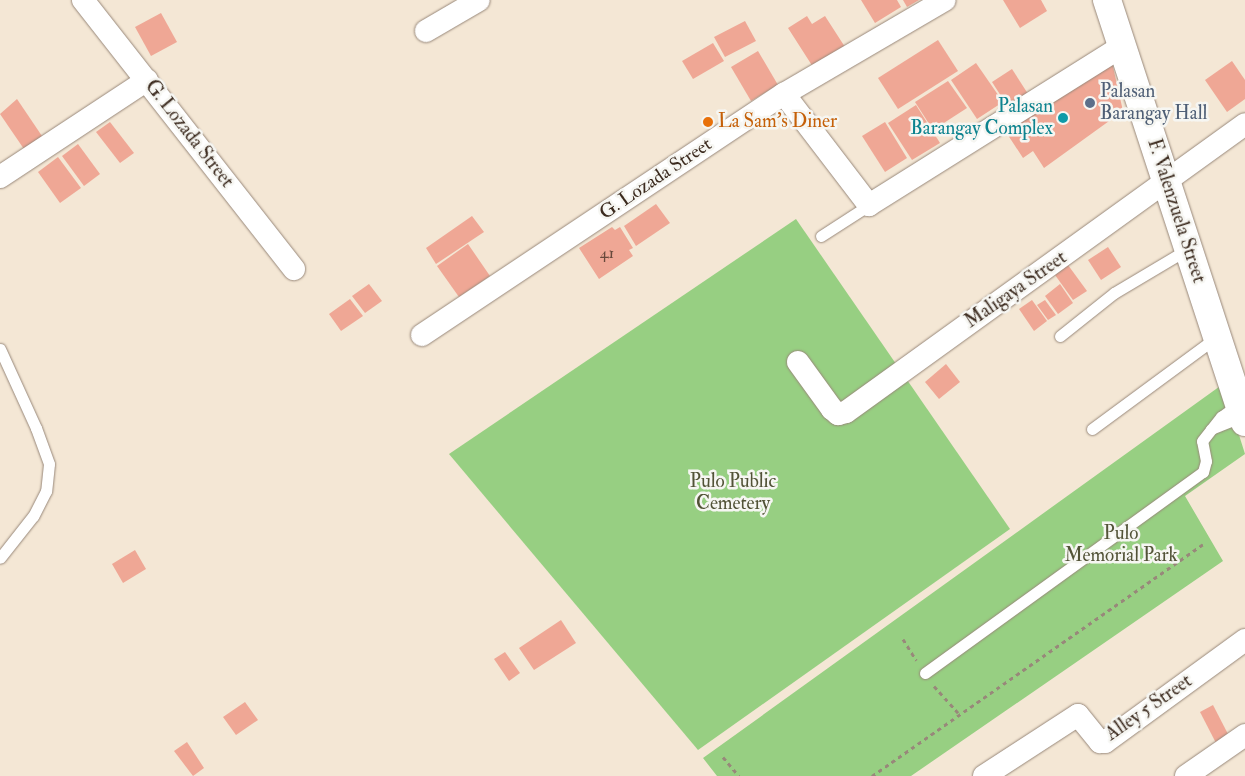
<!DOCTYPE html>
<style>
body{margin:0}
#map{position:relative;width:1245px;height:776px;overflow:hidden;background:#f4e7d5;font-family:"IM FELL Double Pica",serif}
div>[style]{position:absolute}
.green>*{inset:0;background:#97cf82}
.building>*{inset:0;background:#efa795}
.path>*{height:3px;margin-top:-1.5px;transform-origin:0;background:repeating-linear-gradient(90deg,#98887a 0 4px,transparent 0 8px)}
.roads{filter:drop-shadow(0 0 1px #98887a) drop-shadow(0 0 1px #98887a)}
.service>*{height:11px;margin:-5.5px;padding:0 5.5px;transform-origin:5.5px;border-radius:5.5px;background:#fff}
.minor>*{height:22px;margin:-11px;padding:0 11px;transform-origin:11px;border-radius:11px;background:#fff}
.tertiary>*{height:28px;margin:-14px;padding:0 14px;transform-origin:14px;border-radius:14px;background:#fff}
.dots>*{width:14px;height:14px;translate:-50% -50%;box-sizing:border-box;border:2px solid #f6f6f2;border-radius:50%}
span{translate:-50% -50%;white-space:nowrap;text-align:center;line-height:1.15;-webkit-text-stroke:5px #f6f6f2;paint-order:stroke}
.number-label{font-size:16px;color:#68493c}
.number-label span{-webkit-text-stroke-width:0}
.service-label{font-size:19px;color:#4e5e75}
.left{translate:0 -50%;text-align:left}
.culture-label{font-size:19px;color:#0d838f}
.right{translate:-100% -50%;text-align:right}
.food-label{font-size:19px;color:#c56008}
.street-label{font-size:19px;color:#3b2a1e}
.park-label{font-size:19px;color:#525337}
</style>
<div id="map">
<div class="green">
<i style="clip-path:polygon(796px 219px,1010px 529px,698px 750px,449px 454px)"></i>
<i style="clip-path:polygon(1223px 384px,1245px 454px,1185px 496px,1223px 561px,911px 776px,717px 776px,703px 758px)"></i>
</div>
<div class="building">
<i style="clip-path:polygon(861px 0,897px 0,901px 7px,875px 23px)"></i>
<i style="clip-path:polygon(903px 0,919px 0,907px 7px)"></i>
<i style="clip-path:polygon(1003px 0,1041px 0,1047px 11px,1020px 28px)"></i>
<i style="clip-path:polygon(161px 13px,177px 42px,151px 56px,135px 27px)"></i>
<i style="clip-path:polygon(807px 16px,812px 24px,825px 16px,845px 47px,813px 67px,788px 28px)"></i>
<i style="clip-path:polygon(745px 21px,756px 41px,725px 57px,714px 37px)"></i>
<i style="clip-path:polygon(938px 40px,958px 71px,898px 109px,878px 78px)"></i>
<i style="clip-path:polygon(713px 43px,724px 61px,693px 79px,682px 61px)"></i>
<i style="clip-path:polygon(758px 51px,778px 85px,751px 101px,731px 67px)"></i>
<i style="clip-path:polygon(1111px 58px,1123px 111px,1044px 168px,1033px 151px,1023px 158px,1002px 126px)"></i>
<i style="clip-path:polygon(1232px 61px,1245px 80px,1245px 99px,1227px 112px,1205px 80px)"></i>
<i style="clip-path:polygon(976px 63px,1003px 102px,977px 119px,951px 80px)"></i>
<i style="clip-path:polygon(1012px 69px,1030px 97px,1010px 110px,992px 82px)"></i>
<i style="clip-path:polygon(948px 81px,967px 108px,933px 130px,915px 102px)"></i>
<i style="clip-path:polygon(17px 99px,44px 139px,26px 152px,0 114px)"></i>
<i style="clip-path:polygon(916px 105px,940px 143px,912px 160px,888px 123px)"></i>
<i style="clip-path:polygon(110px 122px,134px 153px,120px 163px,96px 132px)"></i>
<i style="clip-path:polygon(885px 122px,907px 158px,885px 172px,862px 136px)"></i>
<i style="clip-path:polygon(78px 144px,100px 174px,84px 186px,62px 156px)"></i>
<i style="clip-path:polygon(58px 157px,81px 188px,60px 203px,38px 172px)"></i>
<i style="clip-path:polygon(656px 204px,670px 223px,636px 246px,624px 226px)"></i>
<i style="clip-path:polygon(472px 216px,484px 232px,436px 264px,426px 248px)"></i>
<i style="clip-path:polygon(612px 227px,615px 230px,620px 227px,633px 248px,629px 250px,633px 256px,599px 279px,579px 248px)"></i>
<i style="clip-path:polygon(468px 244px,490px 276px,459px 297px,437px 266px)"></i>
<i style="clip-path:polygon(1108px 247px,1121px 267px,1101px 280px,1088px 260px)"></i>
<i style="clip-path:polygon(1068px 265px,1087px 291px,1073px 300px,1055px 275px)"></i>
<i style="clip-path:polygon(369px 284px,382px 301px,365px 313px,352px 296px)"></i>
<i style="clip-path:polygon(1060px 284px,1073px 303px,1058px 314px,1045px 296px)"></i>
<i style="clip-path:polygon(350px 299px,363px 316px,341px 331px,329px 314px)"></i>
<i style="clip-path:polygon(1032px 300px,1047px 321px,1034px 331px,1019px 309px)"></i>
<i style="clip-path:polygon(1045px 300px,1056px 315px,1048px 320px,1037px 305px)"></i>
<i style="clip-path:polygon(946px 364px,960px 382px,939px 399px,925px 382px)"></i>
<i style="clip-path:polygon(135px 550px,146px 569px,123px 583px,112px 564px)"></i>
<i style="clip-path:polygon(561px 620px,576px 643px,534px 670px,519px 648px)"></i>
<i style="clip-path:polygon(505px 652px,520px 673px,509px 681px,494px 659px)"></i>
<i style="clip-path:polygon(245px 702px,258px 720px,236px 735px,223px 717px)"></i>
<i style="clip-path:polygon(1213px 705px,1229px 736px,1216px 743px,1200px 712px)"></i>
<i style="clip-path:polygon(187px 742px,204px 768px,193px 776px,174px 751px)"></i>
</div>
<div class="path">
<i style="left:903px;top:639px;width:25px;rotate:58deg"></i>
<i style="left:934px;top:686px;width:36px;rotate:48deg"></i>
<i style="left:723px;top:757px;width:25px;rotate:50deg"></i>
<i style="left:872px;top:776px;width:404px;rotate:-35deg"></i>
</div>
<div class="roads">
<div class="service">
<i style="left:821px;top:236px;width:57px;rotate:-32.9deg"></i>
<i style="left:1060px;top:336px;width:69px;rotate:-38.5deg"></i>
<i style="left:1114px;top:293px;width:86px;rotate:-30.7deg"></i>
<i style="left:0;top:349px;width:87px;rotate:65.5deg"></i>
<i style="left:36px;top:428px;width:38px;rotate:70deg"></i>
<i style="left:49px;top:464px;width:27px;rotate:96deg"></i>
<i style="left:46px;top:491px;width:28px;rotate:117deg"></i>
<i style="left:33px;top:516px;width:53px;rotate:128.2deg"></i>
<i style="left:1092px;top:429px;width:155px;rotate:-36.4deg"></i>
<i style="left:1211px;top:429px;width:35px;rotate:-22deg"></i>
<i style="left:925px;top:673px;width:343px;rotate:-35.9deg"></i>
<i style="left:1203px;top:472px;width:11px;rotate:-75deg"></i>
<i style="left:1206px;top:461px;width:20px;rotate:-101deg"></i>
<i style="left:1202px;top:441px;width:31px;rotate:-52deg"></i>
<i style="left:1221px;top:417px;width:22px;rotate:-36deg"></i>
</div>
<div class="minor">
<i style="left:83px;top:0;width:342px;rotate:51.9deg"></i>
<i style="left:426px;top:31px;width:61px;rotate:-30.3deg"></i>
<i style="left:784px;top:94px;width:140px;rotate:52.6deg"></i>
<i style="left:869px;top:205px;width:299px;rotate:-32.1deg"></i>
<i style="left:0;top:177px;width:176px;rotate:-33.4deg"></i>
<i style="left:422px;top:335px;width:435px;rotate:-33.7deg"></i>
<i style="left:784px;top:94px;width:186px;rotate:-30.3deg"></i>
<i style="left:798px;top:362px;width:58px;rotate:54.1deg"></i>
<i style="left:832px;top:409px;width:8px;rotate:40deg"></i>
<i style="left:838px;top:414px;width:8px;rotate:-14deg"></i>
<i style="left:846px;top:412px;width:492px;rotate:-35.8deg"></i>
<i style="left:984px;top:776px;width:112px;rotate:-33deg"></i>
<i style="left:1078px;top:715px;width:35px;rotate:51deg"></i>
<i style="left:1100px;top:742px;width:5px"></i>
<i style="left:1105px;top:742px;width:173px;rotate:-36.1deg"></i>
<i style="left:1186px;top:776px;width:72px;rotate:-34.8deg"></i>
</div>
<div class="tertiary">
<i style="left:1107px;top:0;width:444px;rotate:71.9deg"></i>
</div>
</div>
<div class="dots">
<i style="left:1090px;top:103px;background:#5c6f8a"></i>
<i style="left:1063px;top:118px;background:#0f9aa8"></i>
<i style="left:708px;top:122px;background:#e8710a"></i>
</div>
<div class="number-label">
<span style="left:607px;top:253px">41</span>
</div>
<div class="service-label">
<span class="left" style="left:1100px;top:103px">Palasan<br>Barangay Hall</span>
</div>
<div class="culture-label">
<span class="right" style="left:1053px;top:118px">Palasan<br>Barangay Complex</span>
</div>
<div class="food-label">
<span class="left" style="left:718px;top:122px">La Sam's Diner</span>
</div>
<div class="street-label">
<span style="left:189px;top:134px;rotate:52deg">G. Lozada Street</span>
<span style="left:656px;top:179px;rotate:-34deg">G. Lozada Street</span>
<span style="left:1176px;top:211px;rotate:72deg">F. Valenzuela Street</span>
<span style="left:1016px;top:290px;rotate:-35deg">Maligaya Street</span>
<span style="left:1149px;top:708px;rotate:-35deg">Alley 5 Street</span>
</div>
<div class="park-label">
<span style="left:733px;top:493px">Pulo Public<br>Cemetery</span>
<span style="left:1121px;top:545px">Pulo<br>Memorial Park</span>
</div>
</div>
